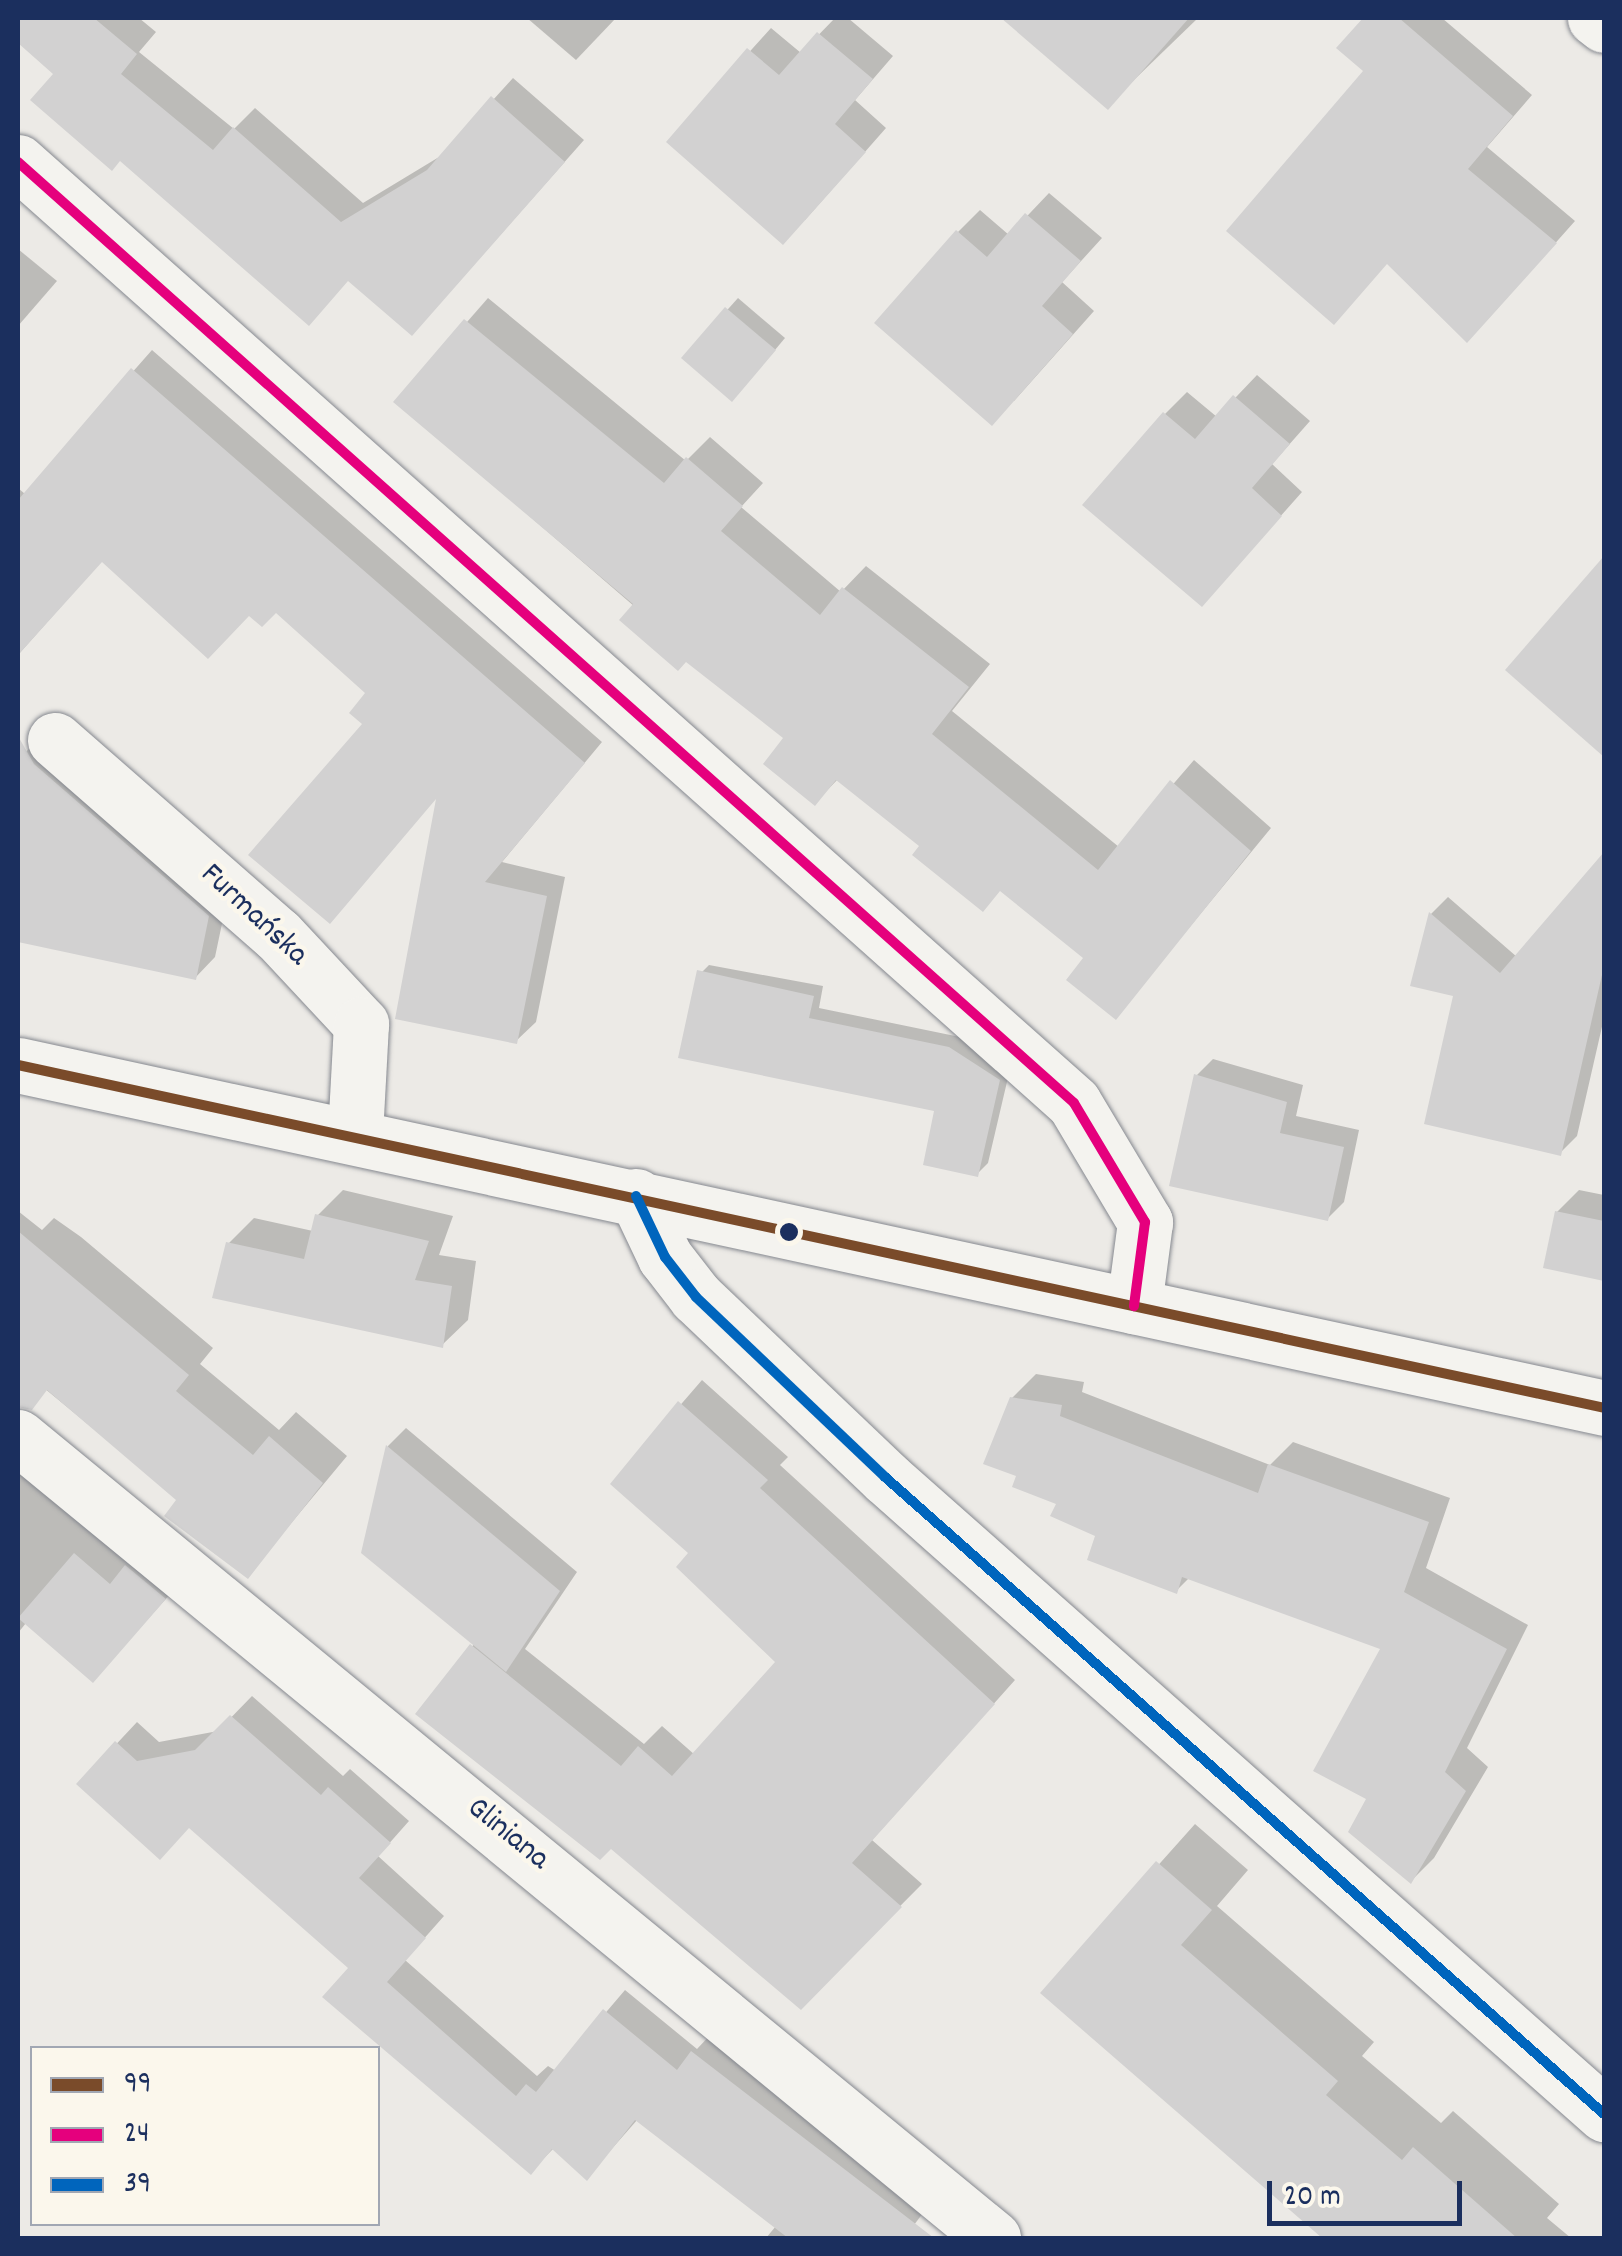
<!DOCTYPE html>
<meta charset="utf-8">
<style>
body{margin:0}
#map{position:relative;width:1622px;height:2256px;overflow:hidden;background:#eceae6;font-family:Dekko,sans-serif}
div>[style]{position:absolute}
.shadow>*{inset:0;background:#0003}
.building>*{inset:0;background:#d2d1d1}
.roads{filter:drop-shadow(0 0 2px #85888f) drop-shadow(0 0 2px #85888f)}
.minor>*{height:55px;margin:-27.5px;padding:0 27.5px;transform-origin:27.5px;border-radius:27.5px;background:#f4f3ef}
.tertiary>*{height:55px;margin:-27.5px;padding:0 27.5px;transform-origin:27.5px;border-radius:27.5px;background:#f4f3ef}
.bus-1>*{height:10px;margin:-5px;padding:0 5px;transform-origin:5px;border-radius:5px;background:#7a4b2a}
.bus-2>*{height:10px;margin:-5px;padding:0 5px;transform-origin:5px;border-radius:5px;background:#e5007d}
.bus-3>*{height:10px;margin:-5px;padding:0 5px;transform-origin:5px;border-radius:5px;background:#0065bd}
.dots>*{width:28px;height:28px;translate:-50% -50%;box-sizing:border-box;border:5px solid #fbf7ec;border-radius:50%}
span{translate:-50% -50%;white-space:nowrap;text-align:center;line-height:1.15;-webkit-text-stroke:9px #fbf7ec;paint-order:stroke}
.street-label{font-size:32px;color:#1b2f5e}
.frame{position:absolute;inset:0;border:20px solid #1b2f5e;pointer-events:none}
.legend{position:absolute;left:30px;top:2046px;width:350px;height:180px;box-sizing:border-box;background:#fbf7ec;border:2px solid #a1a7b3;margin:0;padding:12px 18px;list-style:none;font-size:30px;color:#1b2f5e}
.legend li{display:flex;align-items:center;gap:20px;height:50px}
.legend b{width:50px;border:2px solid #a1a7b3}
.scale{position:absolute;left:1267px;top:2181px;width:195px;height:45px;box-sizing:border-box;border:5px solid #1b2f5e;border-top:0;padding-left:12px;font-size:30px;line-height:35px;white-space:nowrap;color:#1b2f5e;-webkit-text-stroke:8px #fbf7ec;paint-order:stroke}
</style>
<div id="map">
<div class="shadow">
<i style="clip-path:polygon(18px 18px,139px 18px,156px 32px,139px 52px,234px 129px,255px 108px,363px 203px,444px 154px,513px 78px,584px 140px,432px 312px,56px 73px,18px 39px)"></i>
<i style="clip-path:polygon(527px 18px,616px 18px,576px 60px)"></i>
<i style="clip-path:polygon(835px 18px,848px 18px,893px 56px,855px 100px,886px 128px,805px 220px,669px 141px,771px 28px,801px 53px)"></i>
<i style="clip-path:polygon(1005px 18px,1198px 18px,1107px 106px)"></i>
<i style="clip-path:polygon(1366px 18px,1442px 18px,1532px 95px,1487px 147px,1575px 221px,1487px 320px,1366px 71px,1340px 48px)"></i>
<i style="clip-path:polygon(1049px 193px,1102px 238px,1062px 282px,1094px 311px,1014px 401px,958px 232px,980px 210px,1009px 235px)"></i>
<i style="clip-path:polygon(18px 249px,57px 281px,18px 326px)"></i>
<i style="clip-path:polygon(488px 298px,686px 461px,710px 437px,763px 483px,741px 507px,841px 592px,866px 566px,990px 664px,952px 711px,1119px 847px,1194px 760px,1271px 828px,1123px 1008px,1087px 957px,1002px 889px,922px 846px,838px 779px,815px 803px,786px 737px,397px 402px)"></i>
<i style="clip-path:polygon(738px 298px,785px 338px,743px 388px,684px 358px)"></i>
<i style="clip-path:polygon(152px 350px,602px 742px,502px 862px,565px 877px,536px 1022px,516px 1041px,439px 795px,365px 723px,369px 693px,276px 609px,250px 613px,103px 559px,18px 655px,18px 488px,25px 494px)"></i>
<i style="clip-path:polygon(1257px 375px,1310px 421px,1272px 464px,1302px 492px,1223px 581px,1165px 414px,1187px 392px,1217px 417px)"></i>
<i style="clip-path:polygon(1604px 562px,1604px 754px,1509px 670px)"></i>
<i style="clip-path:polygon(46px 729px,228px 895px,215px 957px,195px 978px,103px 932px,18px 915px,18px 761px)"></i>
<i style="clip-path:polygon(1604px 856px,1604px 1018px,1577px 1136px,1560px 1153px,1456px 994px,1413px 984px,1431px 914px,1448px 897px,1517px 957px)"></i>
<i style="clip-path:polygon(709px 965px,823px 986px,819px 1008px,960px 1037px,1010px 1069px,988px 1163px,977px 1174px,937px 1109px,698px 976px)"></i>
<i style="clip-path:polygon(1213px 1059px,1303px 1085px,1296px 1116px,1359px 1130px,1344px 1202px,1327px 1219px,1196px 1076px)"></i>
<i style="clip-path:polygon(343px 1190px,453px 1216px,439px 1255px,476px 1261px,468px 1320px,442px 1345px,228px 1244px,254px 1218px,313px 1231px,317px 1216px)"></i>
<i style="clip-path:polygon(1579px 1190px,1604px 1195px,1604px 1279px,1546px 1266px,1557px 1212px)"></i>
<i style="clip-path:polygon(18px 1211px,42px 1230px,54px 1218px,81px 1237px,213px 1348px,200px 1364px,279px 1430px,296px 1412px,347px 1456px,248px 1575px,180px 1500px,27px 1374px,18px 1386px)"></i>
<i style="clip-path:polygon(1036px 1374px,1084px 1382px,1082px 1392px,1270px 1465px,1293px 1442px,1450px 1498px,1426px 1568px,1528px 1625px,1467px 1748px,1488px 1767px,1434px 1858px,1411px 1881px,1369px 1798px,1384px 1648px,1190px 1577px,1176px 1591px,1019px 1475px,1012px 1398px)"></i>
<i style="clip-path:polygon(702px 1380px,788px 1457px,780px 1465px,1015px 1680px,872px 1840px,922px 1884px,801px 2006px,612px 1845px,418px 1713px,475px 1643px,364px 1552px,388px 1446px,406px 1428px,577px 1572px,525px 1649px,644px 1744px,662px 1726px,695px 1755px,779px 1662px,691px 1552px,613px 1483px)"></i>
<i style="clip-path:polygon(18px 1457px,190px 1572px,93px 1680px,26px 1623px,18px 1633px)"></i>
<i style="clip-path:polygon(252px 1696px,343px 1776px,350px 1769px,409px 1821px,378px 1856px,444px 1916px,405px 1960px,537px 2076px,548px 2066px,556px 2071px,625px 1990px,697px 2049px,713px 2032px,932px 2201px,911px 2229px,919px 2238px,766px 2238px,776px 2226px,638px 2119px,587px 2177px,554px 2148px,531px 2171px,352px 1968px,190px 1825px,79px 1784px,137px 1722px,159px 1742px,218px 1731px)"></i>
<i style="clip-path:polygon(1195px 1824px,1248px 1870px,1217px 1906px,1374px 2042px,1362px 2056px,1441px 2123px,1453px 2111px,1559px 2204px,1547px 2218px,1571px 2238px,1326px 2238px,1044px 1993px)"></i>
</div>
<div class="building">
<i style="clip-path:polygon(18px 18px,94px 18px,137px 54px,121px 74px,213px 150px,233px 127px,341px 222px,427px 170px,491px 96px,565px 162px,412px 336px,348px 281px,309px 326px,120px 161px,112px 171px,30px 100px,53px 74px,18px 43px)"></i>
<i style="clip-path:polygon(1001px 18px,1189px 18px,1108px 110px)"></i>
<i style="clip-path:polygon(1363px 18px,1399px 18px,1513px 116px,1468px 169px,1557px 243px,1467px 343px,1387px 264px,1334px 325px,1226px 231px,1363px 71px,1336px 48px)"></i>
<i style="clip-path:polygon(817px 32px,873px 79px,835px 124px,866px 152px,783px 245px,666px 142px,747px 48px,779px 75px)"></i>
<i style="clip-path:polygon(1025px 213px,1081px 261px,1042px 306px,1073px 334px,992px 426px,874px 323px,956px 230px,987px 257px)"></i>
<i style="clip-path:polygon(725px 307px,776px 350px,732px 402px,681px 358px)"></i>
<i style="clip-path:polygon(464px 319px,664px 483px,686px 457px,743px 506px,721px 531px,820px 615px,842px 587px,969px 687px,932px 734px,1098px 870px,1170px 780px,1251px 851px,1116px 1020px,1066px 980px,1083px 958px,1000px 891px,983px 912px,912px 855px,919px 846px,836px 780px,815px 806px,763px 764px,783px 738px,686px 662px,678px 671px,619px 620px,633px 604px,393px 402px)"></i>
<i style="clip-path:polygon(131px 368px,585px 763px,485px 882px,547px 896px,517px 1044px,395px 1019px,436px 799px,330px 924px,248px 855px,362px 724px,349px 713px,365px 693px,276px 613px,262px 627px,249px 616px,208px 659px,102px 562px,18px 655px,18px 500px)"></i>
<i style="clip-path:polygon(1233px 395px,1290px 444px,1252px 488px,1282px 516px,1202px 607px,1082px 505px,1163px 412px,1195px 439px)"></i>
<i style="clip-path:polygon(1604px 556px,1604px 757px,1505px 670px)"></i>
<i style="clip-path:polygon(18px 736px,34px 764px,209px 916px,196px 980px,18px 942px)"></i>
<i style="clip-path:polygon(1604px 852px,1604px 966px,1561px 1156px,1424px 1124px,1453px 996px,1410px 986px,1429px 912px,1500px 973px)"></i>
<i style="clip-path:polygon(697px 970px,814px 996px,809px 1018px,949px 1047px,1000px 1080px,978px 1177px,923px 1165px,934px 1111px,678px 1058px)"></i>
<i style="clip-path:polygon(1194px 1074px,1287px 1102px,1280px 1133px,1344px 1147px,1328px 1221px,1169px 1186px)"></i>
<i style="clip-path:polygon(1555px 1211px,1604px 1221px,1604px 1281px,1543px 1268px)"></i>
<i style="clip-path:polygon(315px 1214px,429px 1241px,415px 1280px,452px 1286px,443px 1348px,212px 1298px,226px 1242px,304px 1259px)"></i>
<i style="clip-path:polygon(18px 1231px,189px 1375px,176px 1391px,253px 1455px,269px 1436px,323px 1483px,248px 1579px,164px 1516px,176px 1500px,47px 1390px,32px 1410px,18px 1407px)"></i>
<i style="clip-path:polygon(1010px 1397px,1062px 1405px,1060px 1416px,1258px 1493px,1268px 1464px,1429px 1522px,1404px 1592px,1507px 1649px,1445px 1772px,1466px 1791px,1411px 1884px,1348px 1832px,1366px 1799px,1313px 1771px,1380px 1649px,1182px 1577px,1177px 1594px,1087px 1560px,1095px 1536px,1050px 1516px,1056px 1504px,1012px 1487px,1016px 1476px,983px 1464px)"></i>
<i style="clip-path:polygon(678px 1401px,768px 1480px,760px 1488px,995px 1704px,852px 1863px,902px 1907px,801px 2010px,611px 1849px,600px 1860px,415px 1714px,470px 1644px,621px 1766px,638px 1746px,672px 1776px,775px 1662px,676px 1567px,688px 1553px,610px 1484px)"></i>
<i style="clip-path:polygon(386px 1445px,560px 1591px,506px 1672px,361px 1553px)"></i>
<i style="clip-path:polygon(74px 1553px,110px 1584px,125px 1565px,166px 1599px,93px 1683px,18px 1618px)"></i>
<i style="clip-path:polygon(230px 1715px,321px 1795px,328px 1787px,391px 1843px,359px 1878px,426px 1938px,387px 1982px,516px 2096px,526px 2084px,536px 2092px,603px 2009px,677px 2070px,691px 2051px,934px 2238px,788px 2238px,635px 2120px,587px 2181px,552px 2149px,531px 2175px,322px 1997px,348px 1968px,189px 1828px,160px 1860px,76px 1784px,115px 1741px,137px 1761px,195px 1750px)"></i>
<i style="clip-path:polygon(1156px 1861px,1212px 1910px,1181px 1945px,1338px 2081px,1326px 2095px,1402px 2160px,1413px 2147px,1517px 2238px,1322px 2238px,1040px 1993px)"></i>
</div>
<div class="roads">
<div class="minor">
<i style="left:1595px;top:18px;width:11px;rotate:38deg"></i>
<i style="left:18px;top:162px;width:1414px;rotate:41.7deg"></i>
<i style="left:1074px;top:1103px;width:139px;rotate:59.2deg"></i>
<i style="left:1145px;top:1222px;width:85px;rotate:97.5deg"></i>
<i style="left:55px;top:740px;width:296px;rotate:41.2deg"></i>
<i style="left:278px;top:935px;width:122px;rotate:47deg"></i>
<i style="left:361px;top:1024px;width:111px;rotate:93.1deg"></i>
<i style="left:636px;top:1196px;width:68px;rotate:64.6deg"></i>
<i style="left:665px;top:1257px;width:51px;rotate:52.2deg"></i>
<i style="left:696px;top:1297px;width:261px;rotate:43.6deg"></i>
<i style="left:885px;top:1477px;width:961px;rotate:41.54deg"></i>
<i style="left:18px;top:1437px;width:1262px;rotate:39.4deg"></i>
</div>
<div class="tertiary">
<i style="left:18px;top:1065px;width:1623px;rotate:12.2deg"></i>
</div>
</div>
<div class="bus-1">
<i style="left:18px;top:1065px;width:1623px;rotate:12.2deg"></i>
</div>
<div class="bus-2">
<i style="left:18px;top:162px;width:1414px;rotate:41.7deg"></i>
<i style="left:1074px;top:1103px;width:139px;rotate:59.2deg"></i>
<i style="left:1145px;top:1222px;width:85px;rotate:97.5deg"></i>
</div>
<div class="bus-3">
<i style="left:636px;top:1196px;width:68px;rotate:64.6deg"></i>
<i style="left:665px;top:1257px;width:51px;rotate:52.2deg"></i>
<i style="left:696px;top:1297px;width:261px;rotate:43.6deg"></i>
<i style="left:885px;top:1477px;width:961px;rotate:41.54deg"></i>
</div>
<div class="dots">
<i style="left:789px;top:1232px;background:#1b2f5e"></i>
</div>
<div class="street-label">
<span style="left:253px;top:916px;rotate:43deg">Furmańska</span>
<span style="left:507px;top:1835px;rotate:39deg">Gliniana</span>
</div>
<div class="frame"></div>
<ul class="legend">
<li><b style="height:12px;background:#7a4b2a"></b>99</li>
<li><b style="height:12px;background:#e5007d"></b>24</li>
<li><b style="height:12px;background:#0065bd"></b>39</li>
</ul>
<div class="scale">20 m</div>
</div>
